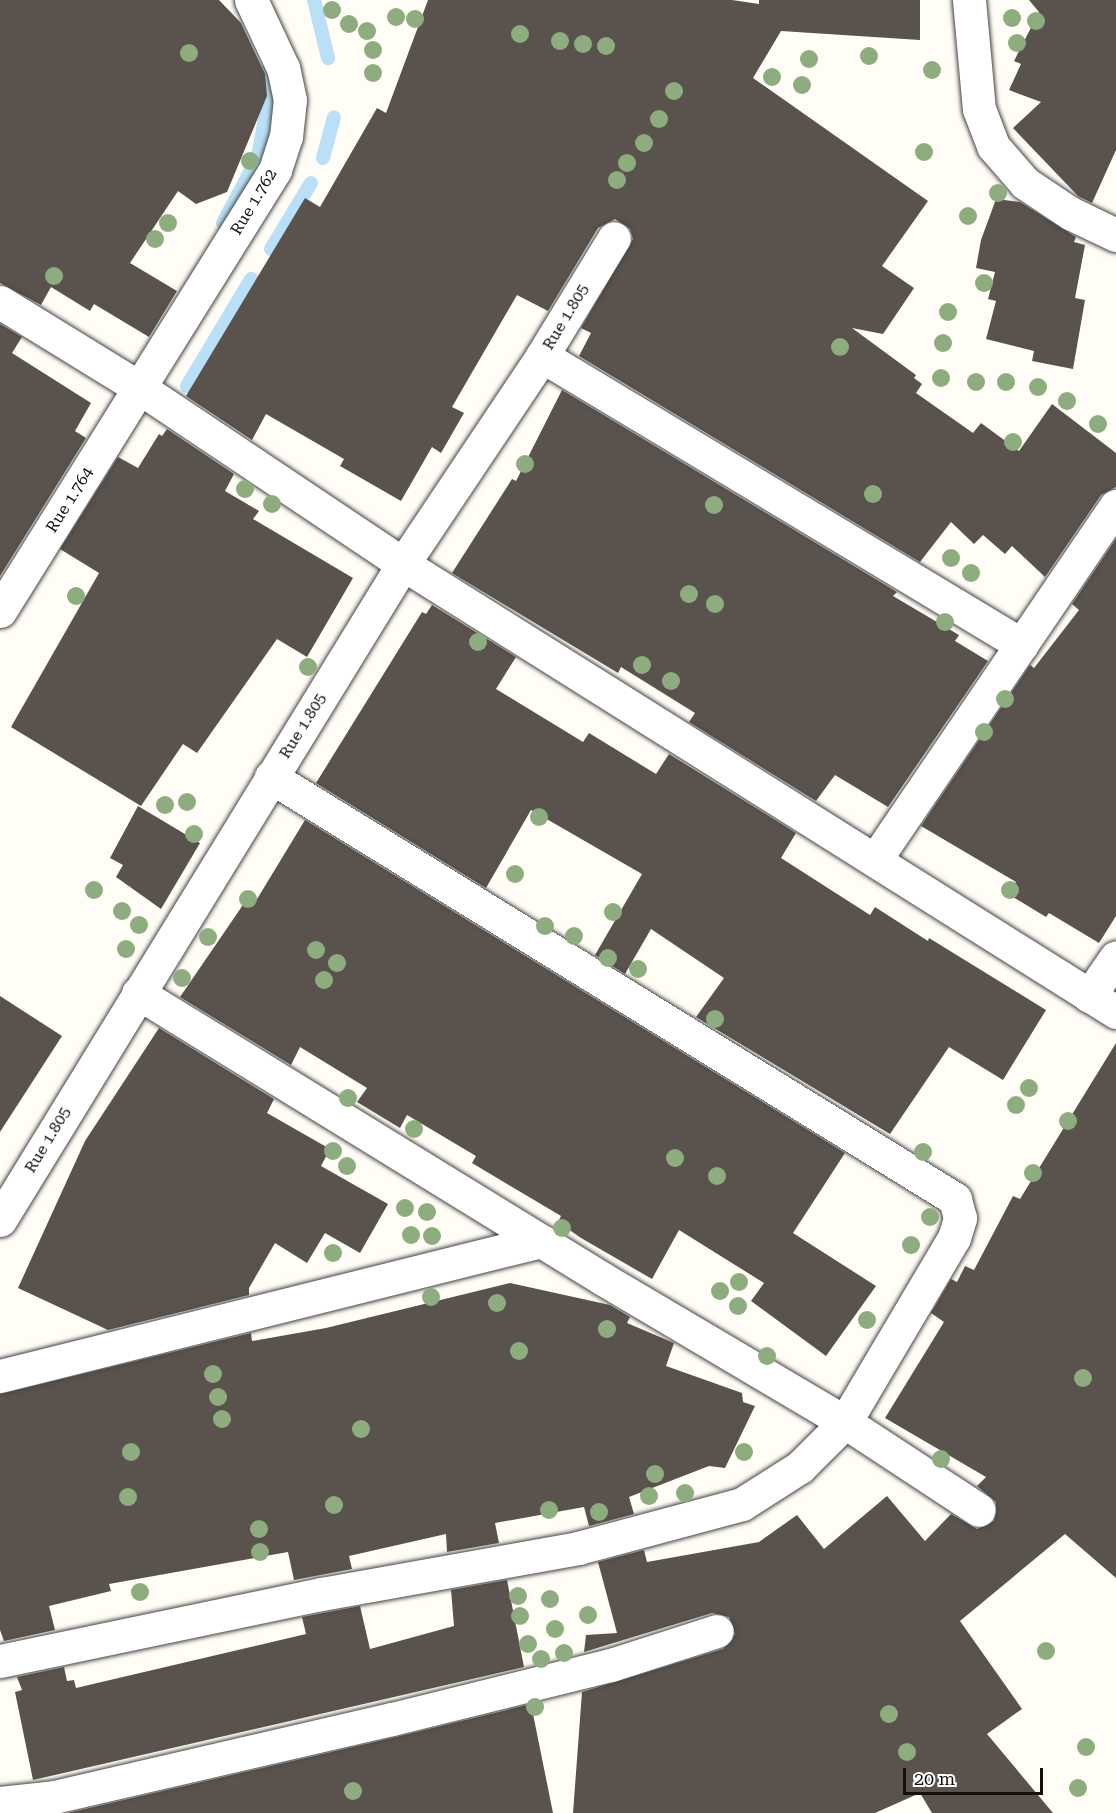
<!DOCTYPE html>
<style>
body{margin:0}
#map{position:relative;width:1116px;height:1813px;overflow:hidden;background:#fffdf5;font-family:"Roboto Serif",serif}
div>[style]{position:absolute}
.stream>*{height:14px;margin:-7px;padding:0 7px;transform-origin:7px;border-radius:7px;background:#b9e0f7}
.building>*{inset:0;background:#5a524d}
.roads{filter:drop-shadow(0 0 2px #444) drop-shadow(0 0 2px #444)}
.minor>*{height:33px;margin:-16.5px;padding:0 16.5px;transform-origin:16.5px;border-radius:16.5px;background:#fff}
.trees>*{width:18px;height:18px;margin:-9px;border-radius:50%;background:#8dad7f}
span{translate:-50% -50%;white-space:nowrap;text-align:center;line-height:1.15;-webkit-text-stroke:6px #fff;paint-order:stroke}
.street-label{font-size:16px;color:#111}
.scale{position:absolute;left:903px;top:1768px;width:140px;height:27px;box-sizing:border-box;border:3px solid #111;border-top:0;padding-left:8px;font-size:18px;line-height:21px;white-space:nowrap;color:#111;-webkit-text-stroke:4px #fff;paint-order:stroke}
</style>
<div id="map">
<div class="stream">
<i style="left:314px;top:0;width:60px;rotate:76.4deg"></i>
<i style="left:323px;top:158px;width:42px;rotate:-75deg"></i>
<i style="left:223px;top:223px;width:75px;rotate:-62.1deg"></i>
<i style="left:258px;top:157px;width:46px;rotate:-79.9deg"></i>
<i style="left:266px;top:112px;width:41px;rotate:-88.6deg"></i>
<i style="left:271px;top:249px;width:77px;rotate:-58.8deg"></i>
<i style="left:187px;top:386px;width:125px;rotate:-59.1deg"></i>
</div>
<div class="building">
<i style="clip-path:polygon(0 0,219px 0,241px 23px,265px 74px,267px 96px,227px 192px,196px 204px,178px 191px,130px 263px,177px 291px,149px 337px,94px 304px,90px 311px,51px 287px,41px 305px,0 283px)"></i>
<i style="clip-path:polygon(428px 0,732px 0,759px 4px,759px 0,920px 0,920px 40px,781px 31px,753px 78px,928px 201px,882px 266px,914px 288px,883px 334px,852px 328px,916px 375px,914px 378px,922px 384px,916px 393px,973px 433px,981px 423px,1019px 451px,1052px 404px,1116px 453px,1116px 487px,1101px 495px,1045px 577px,1012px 546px,1005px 554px,983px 535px,974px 544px,951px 522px,920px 562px,579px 356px,591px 333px,581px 328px,633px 239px,630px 229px,615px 219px,598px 228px,548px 311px,517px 295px,452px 407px,464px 413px,441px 453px,432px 447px,401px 501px,340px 466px,344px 459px,266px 414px,252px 440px,186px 396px,305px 198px,320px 207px,377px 108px,386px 113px)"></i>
<i style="clip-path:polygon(1029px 0,1116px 0,1116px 150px,1092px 203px,1078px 196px,1013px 128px,1041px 102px,1009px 90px,1021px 64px,1014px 61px,1039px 12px)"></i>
<i style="clip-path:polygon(996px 199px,1020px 202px,1076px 237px,1074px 242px,1085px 245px,1075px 298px,1085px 300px,1073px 369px,1032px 361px,1034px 351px,986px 339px,996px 301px,988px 299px,995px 272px,976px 268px,981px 240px)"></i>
<i style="clip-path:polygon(0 324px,22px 337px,12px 353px,91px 403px,75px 431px,86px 438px,0 576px)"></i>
<i style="clip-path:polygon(562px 390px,897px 592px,893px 596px,959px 635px,955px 641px,988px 661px,888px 807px,835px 775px,816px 801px,689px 722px,695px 713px,621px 667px,618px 673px,452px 573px,512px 479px,516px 481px)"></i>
<i style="clip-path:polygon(167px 429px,234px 474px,225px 491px,259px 511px,253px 519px,353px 578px,307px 657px,277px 639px,197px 753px,183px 744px,141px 806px,11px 727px,99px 573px,60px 549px,118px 457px,138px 468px,159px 434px,162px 436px)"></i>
<i style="clip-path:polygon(1116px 539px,1116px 916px,1099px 943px,1049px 913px,1046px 917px,1008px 894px,1016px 882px,921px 826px,1030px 665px,1034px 668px,1079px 610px,1072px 604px)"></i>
<i style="clip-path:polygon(432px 605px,516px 657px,496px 689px,583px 742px,589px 733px,656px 774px,669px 754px,796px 833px,781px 858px,870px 915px,875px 907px,928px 941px,929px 938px,1046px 1010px,1003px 1080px,949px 1047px,890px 1134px,696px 1017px,724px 978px,651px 929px,625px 974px,595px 955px,642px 874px,531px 810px,486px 888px,316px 783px,422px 612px,426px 614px)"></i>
<i style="clip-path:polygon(138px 806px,200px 843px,161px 909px,116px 877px,123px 865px,110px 858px)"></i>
<i style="clip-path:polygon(305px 820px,845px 1153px,793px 1233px,876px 1286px,826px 1356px,751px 1301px,764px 1283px,679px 1230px,652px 1279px,581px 1238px,558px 1222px,561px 1216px,472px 1163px,476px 1156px,407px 1115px,400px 1128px,357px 1102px,367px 1088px,300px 1047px,291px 1065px,180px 997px,247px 899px,254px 904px)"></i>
<i style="clip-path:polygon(0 996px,62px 1036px,0 1132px)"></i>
<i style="clip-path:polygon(159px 1028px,274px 1099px,267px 1113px,330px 1149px,321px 1166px,388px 1204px,360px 1253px,325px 1233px,307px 1263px,275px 1243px,249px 1288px,249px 1295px,108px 1330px,18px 1288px,85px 1141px)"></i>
<i style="clip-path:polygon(1116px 1043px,1116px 1578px,1065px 1534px,960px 1621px,1022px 1709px,987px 1734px,1053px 1813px,932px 1813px,920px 1793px,875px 1813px,573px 1813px,582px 1692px,723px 1649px,735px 1634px,729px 1617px,712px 1613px,584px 1652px,586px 1635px,617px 1633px,598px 1562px,644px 1550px,647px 1562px,759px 1542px,797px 1515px,824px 1549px,887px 1496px,925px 1541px,951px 1514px,977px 1529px,994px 1521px,996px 1502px,977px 1486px,986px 1477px,885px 1418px,944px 1322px,931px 1313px,951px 1279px,957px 1282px,965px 1266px,974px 1270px,1013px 1196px,1020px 1199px)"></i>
<i style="clip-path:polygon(510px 1283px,610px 1305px,630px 1317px,627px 1323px,674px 1343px,666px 1366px,742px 1393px,743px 1402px,755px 1406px,725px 1468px,709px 1466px,629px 1497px,634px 1514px,589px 1526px,584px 1507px,495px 1523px,499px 1543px,447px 1552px,446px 1534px,349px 1556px,352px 1569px,294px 1580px,288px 1552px,109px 1584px,111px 1591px,49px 1606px,55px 1630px,4px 1641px,0 1630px,0 1394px,251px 1333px,252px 1341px,326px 1328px)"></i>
<i style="clip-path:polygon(507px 1580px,524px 1667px,33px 1780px,15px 1692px,22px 1690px,17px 1677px,64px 1667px,67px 1681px,74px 1680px,76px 1688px,306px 1634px,302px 1617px,360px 1606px,370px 1649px,454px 1626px,451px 1590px)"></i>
<i style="clip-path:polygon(531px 1704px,553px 1813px,68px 1813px,396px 1737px)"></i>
</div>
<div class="roads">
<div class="minor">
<i style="left:969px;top:0;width:109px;rotate:84.8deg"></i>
<i style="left:979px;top:109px;width:40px;rotate:69deg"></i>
<i style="left:993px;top:146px;width:49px;rotate:49.1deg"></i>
<i style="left:1025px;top:183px;width:54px;rotate:33.7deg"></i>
<i style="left:1070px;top:213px;width:51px;rotate:25.6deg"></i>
<i style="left:0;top:302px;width:164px;rotate:31.6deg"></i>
<i style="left:140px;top:388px;width:316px;rotate:33.8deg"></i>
<i style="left:403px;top:564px;width:842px;rotate:32.14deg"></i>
<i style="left:542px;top:356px;width:560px;rotate:31.05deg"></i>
<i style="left:0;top:611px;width:520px;rotate:-58.05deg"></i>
<i style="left:275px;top:170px;width:35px;rotate:-72deg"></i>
<i style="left:286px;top:137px;width:37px;rotate:-84deg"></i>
<i style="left:290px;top:100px;width:33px;rotate:-102deg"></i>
<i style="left:283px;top:68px;width:75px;rotate:-115.2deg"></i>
<i style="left:875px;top:860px;width:428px;rotate:-55.8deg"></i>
<i style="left:138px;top:993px;width:546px;rotate:31.59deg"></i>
<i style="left:603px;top:1279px;width:281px;rotate:30.6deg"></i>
<i style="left:845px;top:1422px;width:160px;rotate:33.3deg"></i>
<i style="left:1089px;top:996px;width:47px;rotate:-55.3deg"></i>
<i style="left:0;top:1220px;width:770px;rotate:-58.44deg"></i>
<i style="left:403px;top:564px;width:250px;rotate:-56.2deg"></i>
<i style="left:542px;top:356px;width:138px;rotate:-58.6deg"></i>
<i style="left:0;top:1376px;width:558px;rotate:-14.01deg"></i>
<i style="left:0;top:1661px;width:328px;rotate:-11.8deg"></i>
<i style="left:321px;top:1594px;width:261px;rotate:-10.1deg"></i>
<i style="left:578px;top:1548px;width:170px;rotate:-15deg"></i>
<i style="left:742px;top:1504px;width:69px;rotate:-32.5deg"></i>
<i style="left:800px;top:1467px;width:64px;rotate:-45deg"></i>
<i style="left:845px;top:1422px;width:214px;rotate:-59.4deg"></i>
<i style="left:954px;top:1238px;width:21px;rotate:-73deg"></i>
<i style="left:960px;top:1218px;width:20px;rotate:-105deg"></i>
<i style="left:955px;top:1199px;width:804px;rotate:-148.33deg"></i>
<i style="left:0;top:1803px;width:54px;rotate:-6.3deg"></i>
<i style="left:54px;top:1797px;width:347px;rotate:-13deg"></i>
<i style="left:392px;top:1719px;width:226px;rotate:-13.9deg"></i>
<i style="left:611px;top:1665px;width:111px;rotate:-17.8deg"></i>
</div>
</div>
<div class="trees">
<i style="left:332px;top:10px"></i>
<i style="left:396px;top:17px"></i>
<i style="left:1012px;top:18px"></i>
<i style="left:415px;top:19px"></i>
<i style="left:1036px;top:21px"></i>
<i style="left:349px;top:24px"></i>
<i style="left:367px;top:31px"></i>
<i style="left:520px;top:34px"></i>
<i style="left:560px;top:41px"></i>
<i style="left:1017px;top:43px"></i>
<i style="left:583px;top:44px"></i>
<i style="left:606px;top:46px"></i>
<i style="left:373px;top:50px"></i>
<i style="left:189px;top:53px"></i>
<i style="left:869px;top:56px"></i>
<i style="left:809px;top:59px"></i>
<i style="left:932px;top:70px"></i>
<i style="left:373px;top:73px"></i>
<i style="left:772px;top:77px"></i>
<i style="left:802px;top:85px"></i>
<i style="left:674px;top:91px"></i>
<i style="left:659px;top:119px"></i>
<i style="left:644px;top:143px"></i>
<i style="left:924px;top:152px"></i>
<i style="left:250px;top:161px"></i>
<i style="left:627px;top:163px"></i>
<i style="left:617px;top:180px"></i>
<i style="left:998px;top:193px"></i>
<i style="left:968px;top:216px"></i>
<i style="left:168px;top:223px"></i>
<i style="left:155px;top:239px"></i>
<i style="left:54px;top:276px"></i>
<i style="left:984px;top:283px"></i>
<i style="left:948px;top:312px"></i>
<i style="left:943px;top:343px"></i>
<i style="left:840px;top:347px"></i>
<i style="left:941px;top:378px"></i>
<i style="left:976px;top:382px"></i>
<i style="left:1006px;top:382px"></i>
<i style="left:1038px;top:387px"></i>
<i style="left:1067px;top:401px"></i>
<i style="left:1098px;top:424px"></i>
<i style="left:1013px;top:442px"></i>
<i style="left:525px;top:464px"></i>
<i style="left:245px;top:489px"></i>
<i style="left:873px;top:494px"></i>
<i style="left:272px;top:504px"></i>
<i style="left:714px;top:505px"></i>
<i style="left:951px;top:558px"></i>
<i style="left:971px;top:573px"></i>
<i style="left:689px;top:594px"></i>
<i style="left:76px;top:596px"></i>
<i style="left:715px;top:604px"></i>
<i style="left:945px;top:622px"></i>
<i style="left:478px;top:642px"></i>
<i style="left:642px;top:665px"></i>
<i style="left:308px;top:667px"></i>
<i style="left:671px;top:681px"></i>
<i style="left:1005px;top:699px"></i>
<i style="left:984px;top:732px"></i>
<i style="left:187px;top:802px"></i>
<i style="left:165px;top:805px"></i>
<i style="left:539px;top:817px"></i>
<i style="left:194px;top:834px"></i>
<i style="left:515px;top:874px"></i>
<i style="left:94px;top:890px"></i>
<i style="left:1010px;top:890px"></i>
<i style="left:248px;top:899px"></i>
<i style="left:122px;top:911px"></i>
<i style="left:613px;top:912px"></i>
<i style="left:139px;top:925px"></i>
<i style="left:545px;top:926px"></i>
<i style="left:574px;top:936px"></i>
<i style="left:208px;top:937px"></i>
<i style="left:126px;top:949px"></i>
<i style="left:316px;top:950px"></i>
<i style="left:608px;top:958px"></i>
<i style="left:337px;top:963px"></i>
<i style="left:638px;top:969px"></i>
<i style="left:182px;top:978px"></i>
<i style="left:324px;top:980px"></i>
<i style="left:715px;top:1019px"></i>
<i style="left:1029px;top:1088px"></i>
<i style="left:348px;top:1098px"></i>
<i style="left:1016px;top:1105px"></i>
<i style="left:1068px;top:1121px"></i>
<i style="left:414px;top:1129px"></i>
<i style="left:333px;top:1151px"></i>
<i style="left:923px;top:1152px"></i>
<i style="left:675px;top:1158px"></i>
<i style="left:347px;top:1166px"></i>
<i style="left:1033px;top:1173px"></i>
<i style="left:717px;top:1176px"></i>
<i style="left:405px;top:1208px"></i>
<i style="left:427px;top:1212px"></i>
<i style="left:930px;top:1217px"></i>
<i style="left:562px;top:1228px"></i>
<i style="left:411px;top:1235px"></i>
<i style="left:432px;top:1236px"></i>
<i style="left:911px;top:1245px"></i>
<i style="left:333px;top:1253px"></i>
<i style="left:739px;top:1282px"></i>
<i style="left:720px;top:1291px"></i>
<i style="left:431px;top:1297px"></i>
<i style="left:497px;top:1303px"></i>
<i style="left:738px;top:1306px"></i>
<i style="left:867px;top:1320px"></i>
<i style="left:607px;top:1329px"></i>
<i style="left:519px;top:1351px"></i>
<i style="left:767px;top:1356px"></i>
<i style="left:213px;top:1374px"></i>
<i style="left:1083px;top:1378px"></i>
<i style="left:218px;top:1397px"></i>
<i style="left:222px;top:1419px"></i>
<i style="left:361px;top:1429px"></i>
<i style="left:131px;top:1452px"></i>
<i style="left:744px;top:1452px"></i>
<i style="left:941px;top:1459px"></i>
<i style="left:655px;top:1474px"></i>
<i style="left:685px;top:1493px"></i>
<i style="left:649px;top:1496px"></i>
<i style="left:128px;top:1497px"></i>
<i style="left:334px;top:1505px"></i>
<i style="left:549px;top:1510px"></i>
<i style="left:599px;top:1512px"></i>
<i style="left:259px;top:1529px"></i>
<i style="left:260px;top:1552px"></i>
<i style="left:140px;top:1592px"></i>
<i style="left:518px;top:1596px"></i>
<i style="left:550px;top:1599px"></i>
<i style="left:588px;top:1615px"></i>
<i style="left:520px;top:1616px"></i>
<i style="left:555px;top:1629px"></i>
<i style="left:528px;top:1644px"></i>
<i style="left:1046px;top:1651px"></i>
<i style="left:564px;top:1653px"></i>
<i style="left:541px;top:1659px"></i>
<i style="left:535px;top:1707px"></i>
<i style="left:889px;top:1714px"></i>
<i style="left:1086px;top:1747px"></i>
<i style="left:907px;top:1752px"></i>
<i style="left:1078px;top:1788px"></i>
<i style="left:353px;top:1791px"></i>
</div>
<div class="street-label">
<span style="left:254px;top:202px;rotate:-59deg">Rue 1.762</span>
<span style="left:566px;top:317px;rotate:-59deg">Rue 1.805</span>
<span style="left:70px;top:500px;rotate:-58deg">Rue 1.764</span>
<span style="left:303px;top:726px;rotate:-58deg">Rue 1.805</span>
<span style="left:48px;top:1140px;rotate:-59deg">Rue 1.805</span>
</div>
<div class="scale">20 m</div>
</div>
